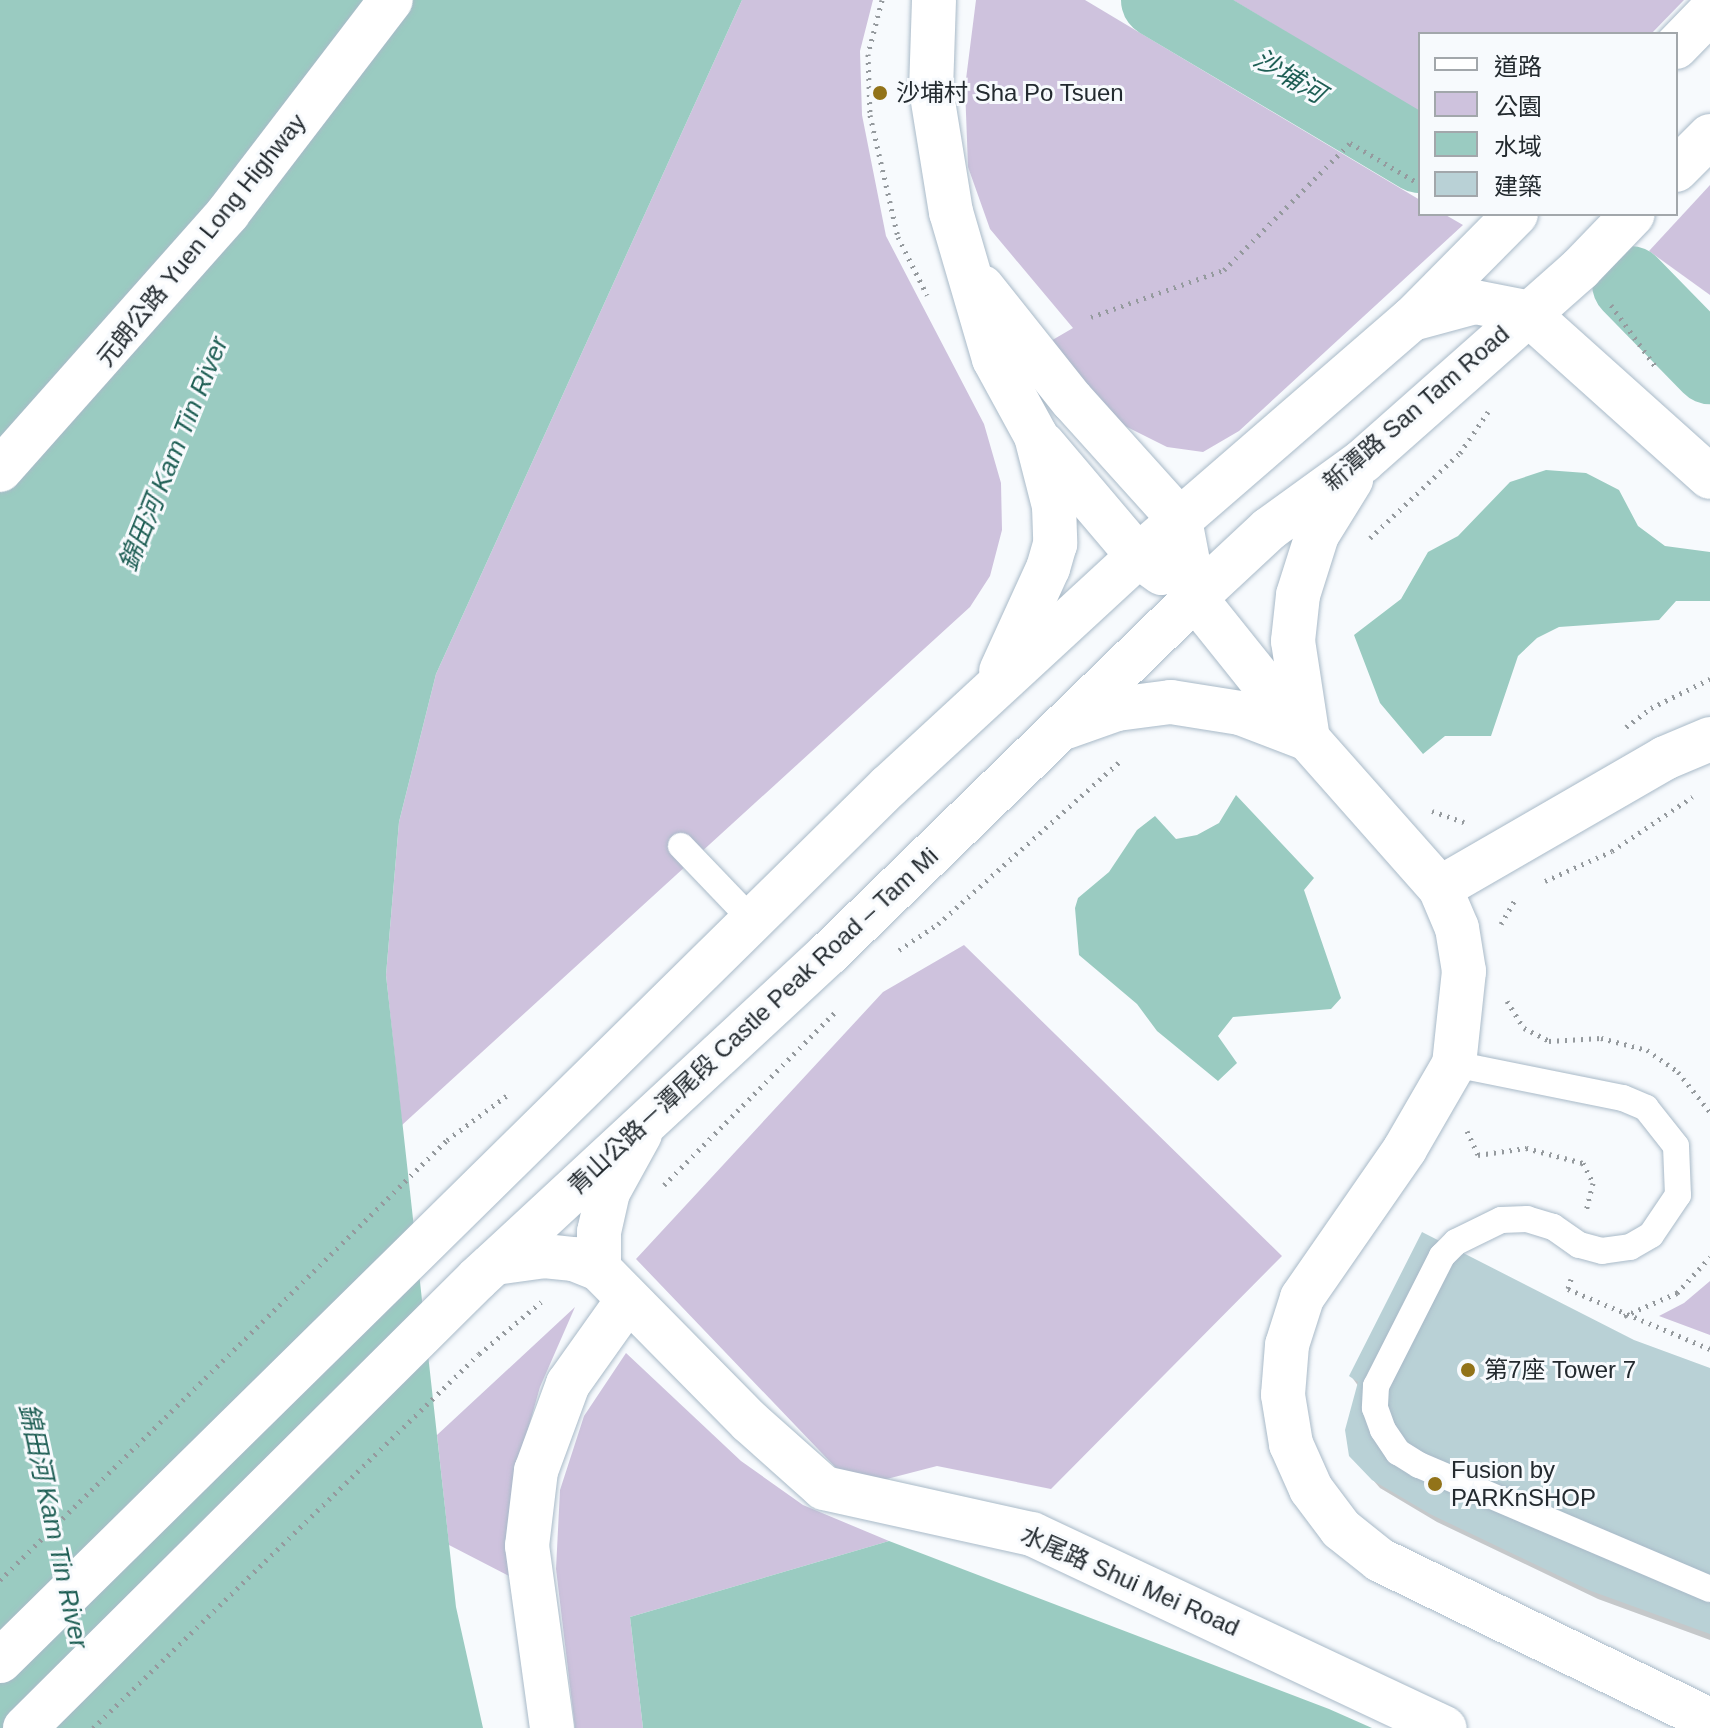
<!DOCTYPE html>
<meta charset="utf-8">
<style>
body{margin:0}
#map{position:relative;width:1710px;height:1728px;overflow:hidden;background:#f7fafd;font-family:Helvetica,"Noto Sans TC",sans-serif}
div>[style]{position:absolute}
.green>*{inset:0;background:#cec2dd}
.water>*{inset:0;background:#9acbc1}
.shadow>*{inset:0;background:#0003}
.river>*{height:76px;margin:-38px;padding:0 38px;transform-origin:38px;border-radius:38px;background:#9acbc1}
.building>*{inset:0;background:#b9d1d6}
.path>*{height:5px;margin-top:-2.5px;transform-origin:0;background:repeating-linear-gradient(90deg,#959a9e 0 2px,transparent 0 8px)}
.roads{filter:drop-shadow(0 0 2px #a9bac8) drop-shadow(0 0 2px #a9bac8)}
.lane>*{height:26px;margin:-13px;padding:0 13px;transform-origin:13px;border-radius:13px;background:#fff}
.street>*{height:44px;margin:-22px;padding:0 22px;transform-origin:22px;border-radius:22px;background:#fff}
.secondary>*{height:44px;margin:-22px;padding:0 22px;transform-origin:22px;border-radius:22px;background:#fff}
.highway>*{height:44px;margin:-22px;padding:0 22px;transform-origin:22px;border-radius:22px;background:#fff}
.dots>*{width:22px;height:22px;translate:-50% -50%;box-sizing:border-box;border:4px solid #f7fafd;border-radius:50%}
span{translate:-50% -50%;white-space:nowrap;text-align:center;line-height:1.15;-webkit-text-stroke:6px #f7fafd;paint-order:stroke}
.poi-label{font-size:24px;color:#232a2f}
.left{translate:0 -50%;text-align:left}
.street-label{font-size:24px;color:#232a2f}
.water-label{font-size:26px;color:#1f5f55;font-style:italic}
.legend{position:absolute;left:1418px;top:32px;width:260px;height:184px;box-sizing:border-box;background:#f7fafd;border:2px solid #a2a7ab;margin:0;padding:10px 14px;list-style:none;font-size:24px;color:#232a2f}
.legend li{display:flex;align-items:center;gap:16px;height:40px}
.legend b{width:40px;border:2px solid #a2a7ab}
</style>
<div id="map">
<div class="green">
<i style="clip-path:polygon(742px 0,873px 0,860px 51px,862px 115px,886px 236px,984px 424px,1001px 483px,1002px 530px,990px 576px,970px 607px,402px 1125px,386px 975px,399px 822px,436px 674px)"></i>
<i style="clip-path:polygon(976px 0,1085px 0,1420px 200px,1420px 214px,1444px 214px,1463px 225px,1239px 431px,1203px 452px,1167px 447px,1125px 426px,1049px 342px,1073px 328px,990px 229px,968px 167px,965px 87px)"></i>
<i style="clip-path:polygon(1233px 0,1684px 0,1651px 34px,1420px 34px,1420px 113px)"></i>
<i style="clip-path:polygon(1710px 185px,1710px 295px,1649px 251px)"></i>
<i style="clip-path:polygon(964px 945px,1282px 1256px,1051px 1489px,937px 1466px,879px 1481px,838px 1470px,636px 1259px,883px 992px)"></i>
<i style="clip-path:polygon(1710px 1281px,1710px 1335px,1659px 1316px,1684px 1303px)"></i>
<i style="clip-path:polygon(575px 1307px,540px 1387px,513px 1482px,511px 1577px,449px 1545px,437px 1435px)"></i>
<i style="clip-path:polygon(626px 1353px,741px 1461px,803px 1505px,889px 1541px,630px 1617px,643px 1728px,575px 1728px,556px 1569px,560px 1490px,584px 1416px)"></i>
</div>
<div class="water">
<i style="clip-path:polygon(0 0,742px 0,436px 674px,399px 822px,386px 975px,456px 1607px,483px 1728px,0 1728px)"></i>
<i style="clip-path:polygon(1546px 470px,1586px 473px,1619px 490px,1638px 526px,1665px 546px,1710px 552px,1710px 601px,1676px 601px,1659px 620px,1559px 627px,1537px 638px,1518px 656px,1491px 736px,1445px 736px,1423px 754px,1380px 703px,1354px 635px,1401px 599px,1428px 552px,1458px 536px,1510px 482px)"></i>
<i style="clip-path:polygon(1236px 795px,1314px 878px,1304px 890px,1341px 998px,1331px 1009px,1233px 1017px,1218px 1036px,1237px 1063px,1218px 1081px,1157px 1031px,1137px 1004px,1079px 955px,1075px 908px,1078px 898px,1109px 872px,1137px 830px,1155px 816px,1176px 839px,1197px 835px,1219px 823px)"></i>
<i style="clip-path:polygon(889px 1541px,1329px 1709px,1372px 1728px,643px 1728px,630px 1617px)"></i>
</div>
<div class="shadow">
<i style="clip-path:polygon(1633px 1341px,1710px 1370px,1710px 1640px,1598px 1599px,1437px 1522px,1380px 1488px,1351px 1455px,1359px 1387px,1351px 1376px)"></i>
</div>
<div class="river">
<i style="left:1159px;top:0;width:304px;rotate:30.7deg"></i>
<i style="left:1630px;top:284px;width:115px;rotate:45.7deg"></i>
</div>
<div class="building">
<i style="clip-path:polygon(1422px 1232px,1634px 1340px,1710px 1368px,1710px 1634px,1591px 1591px,1430px 1514px,1372px 1480px,1349px 1456px,1345px 1430px,1358px 1382px,1349px 1376px)"></i>
</div>
<div class="path">
<i style="left:882px;top:0;width:56px;rotate:104.5deg"></i>
<i style="left:868px;top:54px;width:61px;rotate:88.1deg"></i>
<i style="left:870px;top:115px;width:125px;rotate:77.1deg"></i>
<i style="left:898px;top:237px;width:65px;rotate:63.4deg"></i>
<i style="left:1611px;top:305px;width:75px;rotate:54.2deg"></i>
<i style="left:1091px;top:317px;width:141px;rotate:-19.5deg"></i>
<i style="left:1224px;top:270px;width:179px;rotate:-45.2deg"></i>
<i style="left:1350px;top:143px;width:81px;rotate:30.4deg"></i>
<i style="left:1370px;top:538px;width:124px;rotate:-43.4deg"></i>
<i style="left:1460px;top:453px;width:50px;rotate:-55.7deg"></i>
<i style="left:1626px;top:727px;width:31px;rotate:-37deg"></i>
<i style="left:1651px;top:708px;width:66px;rotate:-26.2deg"></i>
<i style="left:1432px;top:811px;width:34px;rotate:19deg"></i>
<i style="left:1545px;top:881px;width:73px;rotate:-24.1deg"></i>
<i style="left:1612px;top:851px;width:97px;rotate:-34deg"></i>
<i style="left:1501px;top:924px;width:30px;rotate:-60deg"></i>
<i style="left:899px;top:950px;width:47px;rotate:-33.7deg"></i>
<i style="left:938px;top:924px;width:244px;rotate:-41.8deg"></i>
<i style="left:1507px;top:1001px;width:32px;rotate:58deg"></i>
<i style="left:1524px;top:1028px;width:28px;rotate:27deg"></i>
<i style="left:1549px;top:1041px;width:52px;rotate:-3.3deg"></i>
<i style="left:1601px;top:1038px;width:48px;rotate:14.6deg"></i>
<i style="left:1647px;top:1050px;width:38px;rotate:35deg"></i>
<i style="left:1678px;top:1072px;width:51px;rotate:51.3deg"></i>
<i style="left:1467px;top:1131px;width:26px;rotate:65deg"></i>
<i style="left:1478px;top:1155px;width:49px;rotate:-8.3deg"></i>
<i style="left:1526px;top:1148px;width:59px;rotate:14.7deg"></i>
<i style="left:1583px;top:1163px;width:22px;rotate:63deg"></i>
<i style="left:1593px;top:1183px;width:29px;rotate:104deg"></i>
<i style="left:664px;top:1185px;width:246px;rotate:-45.3deg"></i>
<i style="left:1571px;top:1279px;width:10px;rotate:107deg"></i>
<i style="left:1568px;top:1289px;width:154px;rotate:22.9deg"></i>
<i style="left:1624px;top:1316px;width:58px;rotate:-23.5deg"></i>
<i style="left:1677px;top:1293px;width:49px;rotate:-47.5deg"></i>
<i style="left:0;top:1580px;width:627px;rotate:-44.55deg"></i>
<i style="left:447px;top:1140px;width:77px;rotate:-36.6deg"></i>
<i style="left:93px;top:1728px;width:537px;rotate:-44.1deg"></i>
<i style="left:479px;top:1354px;width:81px;rotate:-40deg"></i>
</div>
<div class="roads">
<div class="lane">
<i style="left:681px;top:846px;width:103px;rotate:46.2deg"></i>
<i style="left:1454px;top:1064px;width:172px;rotate:11.4deg"></i>
<i style="left:1623px;top:1098px;width:25px;rotate:23deg"></i>
<i style="left:1646px;top:1108px;width:48px;rotate:51.7deg"></i>
<i style="left:1676px;top:1146px;width:49px;rotate:87.7deg"></i>
<i style="left:1678px;top:1195px;width:48px;rotate:124deg"></i>
<i style="left:1651px;top:1235px;width:24px;rotate:150deg"></i>
<i style="left:1630px;top:1247px;width:28px;rotate:172deg"></i>
<i style="left:1602px;top:1251px;width:24px;rotate:-165deg"></i>
<i style="left:1579px;top:1245px;width:32px;rotate:-145deg"></i>
<i style="left:1553px;top:1227px;width:27px;rotate:-163deg"></i>
<i style="left:1527px;top:1219px;width:26px;rotate:178deg"></i>
<i style="left:1501px;top:1220px;width:50px;rotate:153.9deg"></i>
<i style="left:1456px;top:1242px;width:20px;rotate:135deg"></i>
<i style="left:1442px;top:1256px;width:146px;rotate:116.9deg"></i>
<i style="left:1376px;top:1386px;width:22px;rotate:93deg"></i>
<i style="left:1375px;top:1408px;width:23px;rotate:70deg"></i>
<i style="left:1383px;top:1430px;width:27px;rotate:56deg"></i>
<i style="left:1398px;top:1452px;width:25px;rotate:32deg"></i>
<i style="left:1419px;top:1465px;width:316px;rotate:23.1deg"></i>
</div>
<div class="street">
<i style="left:1526px;top:312px;width:247px;rotate:41.9deg"></i>
<i style="left:1195px;top:598px;width:181px;rotate:51.3deg"></i>
<i style="left:1308px;top:739px;width:199px;rotate:48.5deg"></i>
<i style="left:1440px;top:888px;width:43px;rotate:67deg"></i>
<i style="left:1457px;top:928px;width:44px;rotate:80.8deg"></i>
<i style="left:1464px;top:971px;width:94px;rotate:96.1deg"></i>
<i style="left:1454px;top:1064px;width:98px;rotate:120deg"></i>
<i style="left:1405px;top:1149px;width:181px;rotate:124.7deg"></i>
<i style="left:1302px;top:1298px;width:49px;rotate:107.7deg"></i>
<i style="left:1287px;top:1345px;width:50px;rotate:94.6deg"></i>
<i style="left:1283px;top:1395px;width:50px;rotate:80.7deg"></i>
<i style="left:1291px;top:1444px;width:49px;rotate:66deg"></i>
<i style="left:1311px;top:1489px;width:50px;rotate:53.1deg"></i>
<i style="left:1341px;top:1529px;width:50px;rotate:38.5deg"></i>
<i style="left:1380px;top:1560px;width:367px;rotate:25.9deg"></i>
<i style="left:1066px;top:727px;width:54px;rotate:-19.4deg"></i>
<i style="left:1117px;top:709px;width:54px;rotate:-7.4deg"></i>
<i style="left:1171px;top:702px;width:70px;rotate:9.1deg"></i>
<i style="left:1240px;top:713px;width:70px;rotate:21deg"></i>
<i style="left:1440px;top:888px;width:260px;rotate:-30deg"></i>
<i style="left:1665px;top:758px;width:49px;rotate:-22.9deg"></i>
<i style="left:495px;top:1263px;width:49px;rotate:-8.1deg"></i>
<i style="left:544px;top:1256px;width:30px;rotate:6deg"></i>
<i style="left:574px;top:1259px;width:27px;rotate:22deg"></i>
<i style="left:599px;top:1269px;width:215px;rotate:45.4deg"></i>
<i style="left:750px;top:1422px;width:99px;rotate:41.7deg"></i>
<i style="left:824px;top:1488px;width:213px;rotate:12.5deg"></i>
<i style="left:1032px;top:1534px;width:456px;rotate:25.2deg"></i>
<i style="left:599px;top:1269px;width:37px;rotate:-90deg"></i>
<i style="left:599px;top:1232px;width:41px;rotate:-77.3deg"></i>
<i style="left:608px;top:1192px;width:66px;rotate:-61.1deg"></i>
<i style="left:552px;top:1728px;width:184px;rotate:-97.8deg"></i>
<i style="left:527px;top:1546px;width:76px;rotate:-83.2deg"></i>
<i style="left:536px;top:1471px;width:93px;rotate:-69.8deg"></i>
<i style="left:568px;top:1384px;width:102px;rotate:-54.6deg"></i>
</div>
<div class="secondary">
<i style="left:934px;top:0;width:89px;rotate:91.9deg"></i>
<i style="left:931px;top:89px;width:125px;rotate:80.8deg"></i>
<i style="left:951px;top:212px;width:153px;rotate:73.7deg"></i>
<i style="left:994px;top:359px;width:88px;rotate:61.4deg"></i>
<i style="left:1036px;top:436px;width:72px;rotate:75.6deg"></i>
<i style="left:1054px;top:506px;width:38px;rotate:88deg"></i>
<i style="left:1055px;top:544px;width:25px;rotate:106deg"></i>
<i style="left:1048px;top:568px;width:113px;rotate:114.5deg"></i>
<i style="left:1676px;top:47px;width:49px;rotate:-45.8deg"></i>
<i style="left:1676px;top:170px;width:48px;rotate:-45deg"></i>
<i style="left:982px;top:287px;width:144px;rotate:51.5deg"></i>
<i style="left:1072px;top:400px;width:161px;rotate:48deg"></i>
<i style="left:1180px;top:520px;width:79px;rotate:79.1deg"></i>
<i style="left:1412px;top:319px;width:65px;rotate:-15.1deg"></i>
<i style="left:1475px;top:302px;width:52px;rotate:11.1deg"></i>
<i style="left:1043px;top:444px;width:147px;rotate:49.7deg"></i>
<i style="left:1138px;top:556px;width:29px;rotate:36deg"></i>
<i style="left:1308px;top:739px;width:99px;rotate:-98.7deg"></i>
<i style="left:1293px;top:641px;width:46px;rotate:-83.8deg"></i>
<i style="left:1298px;top:595px;width:63px;rotate:-72.4deg"></i>
<i style="left:1317px;top:535px;width:65px;rotate:-58.3deg"></i>
<i style="left:0;top:1661px;width:1247px;rotate:-44.55deg"></i>
<i style="left:889px;top:786px;width:339px;rotate:-42.7deg"></i>
<i style="left:1138px;top:556px;width:362px;rotate:-40.9deg"></i>
<i style="left:1412px;top:319px;width:148px;rotate:-45.3deg"></i>
<i style="left:25px;top:1728px;width:637px;rotate:-44.81deg"></i>
<i style="left:477px;top:1279px;width:478px;rotate:-42.8deg"></i>
<i style="left:828px;top:954px;width:511px;rotate:-44.13deg"></i>
<i style="left:1195px;top:598px;width:101px;rotate:-43deg"></i>
<i style="left:1269px;top:529px;width:116px;rotate:-35.9deg"></i>
<i style="left:1363px;top:461px;width:290px;rotate:-41.5deg"></i>
<i style="left:1580px;top:269px;width:76px;rotate:-46.1deg"></i>
</div>
<div class="highway">
<i style="left:0;top:470px;width:344px;rotate:-48.4deg"></i>
<i style="left:228px;top:213px;width:268px;rotate:-52.6deg"></i>
</div>
</div>
<div class="dots">
<i style="left:880px;top:93px;background:#927319"></i>
<i style="left:1468px;top:1370px;background:#927319"></i>
<i style="left:1435px;top:1484px;background:#927319"></i>
</div>
<div class="poi-label">
<span class="left" style="left:896px;top:93px">沙埔村 Sha Po Tsuen</span>
<span class="left" style="left:1484px;top:1370px">第7座 Tower 7</span>
<span class="left" style="left:1451px;top:1484px">Fusion by<br>PARKnSHOP</span>
</div>
<div class="street-label">
<span style="left:201px;top:240px;rotate:-51deg">元朗公路 Yuen Long Highway</span>
<span style="left:1416px;top:408px;rotate:-41deg">新潭路 San Tam Road</span>
<span style="left:753px;top:1021px;rotate:-43deg">青山公路－潭尾段 Castle Peak Road – Tam Mi</span>
<span style="left:1130px;top:1581px;rotate:24deg">水尾路 Shui Mei Road</span>
</div>
<div class="water-label">
<span style="left:1289px;top:77px;rotate:31deg">沙埔河</span>
<span style="left:174px;top:454px;rotate:-68deg">錦田河 Kam Tin River</span>
<span style="left:53px;top:1526px;rotate:78deg">錦田河 Kam Tin River</span>
</div>
<ul class="legend">
<li><b style="height:10px;background:#fff"></b>道路</li>
<li><b style="height:22px;background:#cec2dd"></b>公園</li>
<li><b style="height:22px;background:#9acbc1"></b>水域</li>
<li><b style="height:22px;background:#b9d1d6"></b>建築</li>
</ul>
</div>
